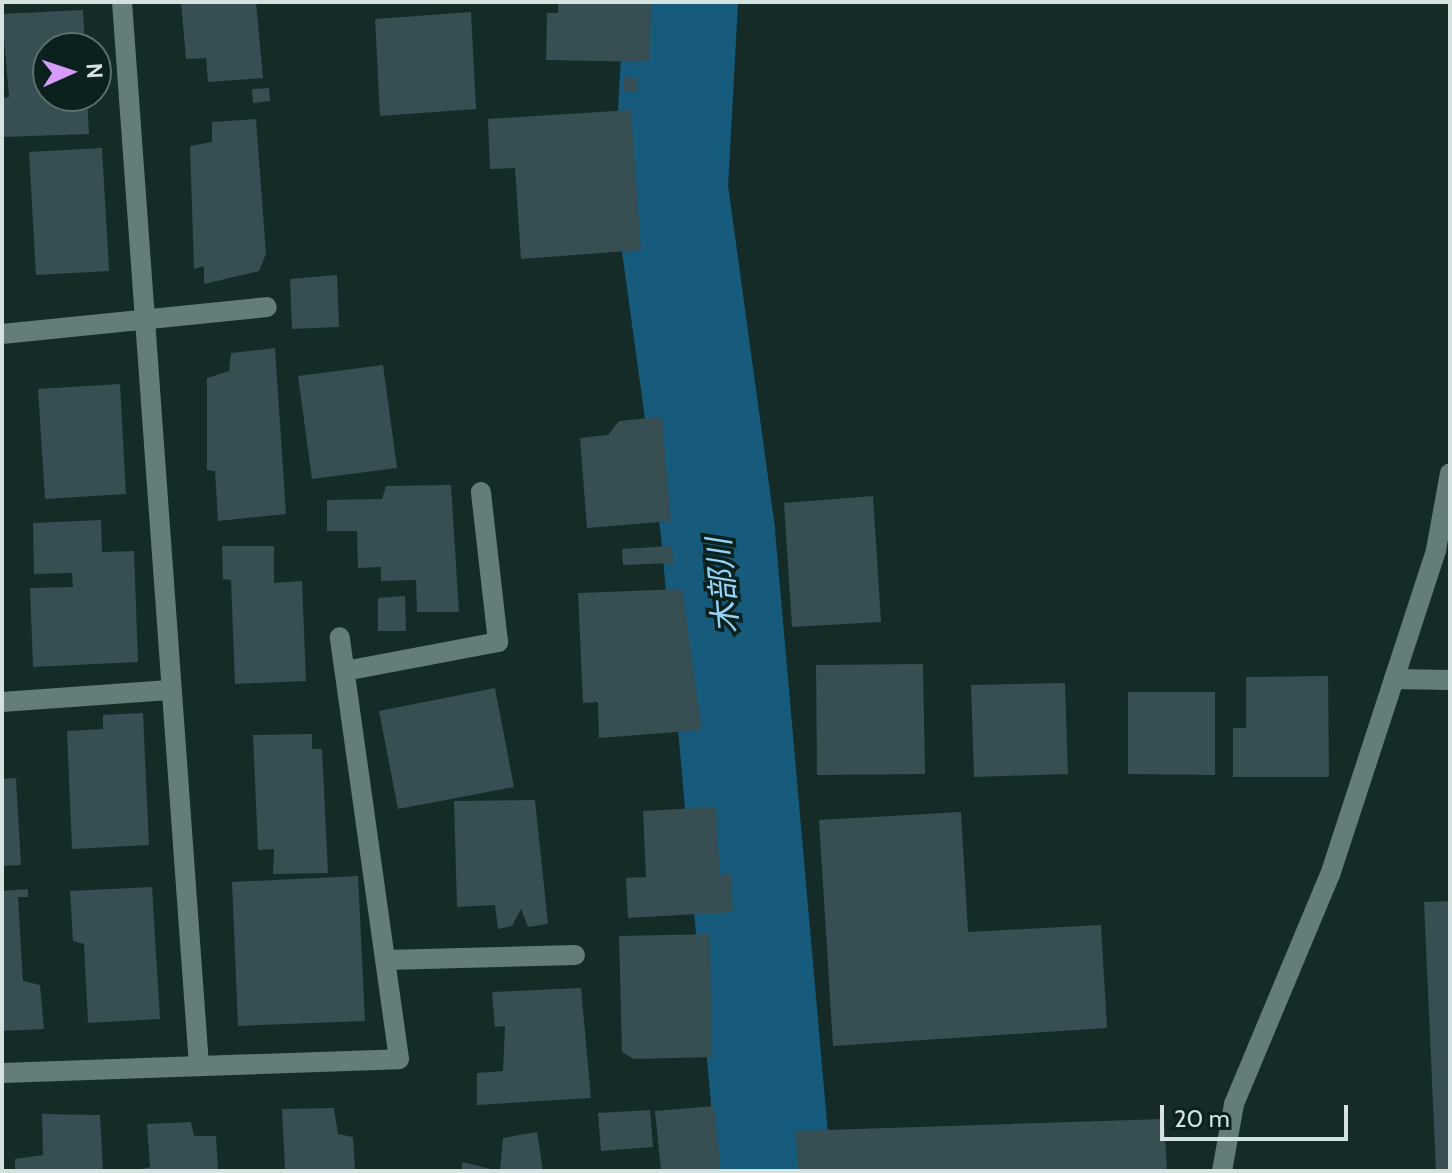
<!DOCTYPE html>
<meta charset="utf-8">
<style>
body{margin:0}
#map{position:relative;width:1452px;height:1173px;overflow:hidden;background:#152b28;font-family:Cabin,"Noto Sans JP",sans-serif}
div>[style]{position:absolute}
.river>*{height:114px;margin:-57px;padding:0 57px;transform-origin:57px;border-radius:57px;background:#165b7c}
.building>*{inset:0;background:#374e52}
.street>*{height:20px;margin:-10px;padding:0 10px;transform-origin:10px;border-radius:10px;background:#647d79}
span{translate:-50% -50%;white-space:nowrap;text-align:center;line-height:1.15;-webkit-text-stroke:7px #0b211e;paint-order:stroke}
.water-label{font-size:32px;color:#95d3f9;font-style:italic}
.frame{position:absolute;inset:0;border:4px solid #d5e3e0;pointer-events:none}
.north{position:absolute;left:32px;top:32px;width:80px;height:80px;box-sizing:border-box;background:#0b211e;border:2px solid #5c6f6c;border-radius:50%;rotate:87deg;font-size:22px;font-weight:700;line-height:32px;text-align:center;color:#d5e3e0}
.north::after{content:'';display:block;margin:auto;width:28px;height:36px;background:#d79bf9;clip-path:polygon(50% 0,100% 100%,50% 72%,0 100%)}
.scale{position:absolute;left:1160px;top:1105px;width:188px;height:36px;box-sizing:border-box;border:4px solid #d5e3e0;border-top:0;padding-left:10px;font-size:24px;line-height:28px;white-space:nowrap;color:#d5e3e0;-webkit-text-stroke:6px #0b211e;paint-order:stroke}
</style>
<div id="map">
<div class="river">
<i style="left:681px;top:2px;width:187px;rotate:93.1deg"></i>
<i style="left:671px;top:189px;width:347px;rotate:82.2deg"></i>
<i style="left:718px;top:533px;width:640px;rotate:84.98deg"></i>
</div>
<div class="building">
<i style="clip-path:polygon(181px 2px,256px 2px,263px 78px,208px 82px,206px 58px,186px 59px)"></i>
<i style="clip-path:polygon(558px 2px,651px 2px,650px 62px,546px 60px,547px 13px,558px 13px)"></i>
<i style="clip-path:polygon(83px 10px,85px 48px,48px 48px,48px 96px,87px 96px,89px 134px,2px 137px,2px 98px,9px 97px,2px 14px)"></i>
<i style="clip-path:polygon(471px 12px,476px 109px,380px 116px,375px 19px)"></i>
<i style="clip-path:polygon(623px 77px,638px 77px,638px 92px,623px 92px)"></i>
<i style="clip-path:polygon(269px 88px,270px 101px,253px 103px,252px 89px)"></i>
<i style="clip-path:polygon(631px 110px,641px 250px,521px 259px,515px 168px,490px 169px,488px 119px)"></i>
<i style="clip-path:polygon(256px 119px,266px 254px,259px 271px,204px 284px,204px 266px,194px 269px,190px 146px,212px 142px,212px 122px)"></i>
<i style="clip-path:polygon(102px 148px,109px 271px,36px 275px,29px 152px)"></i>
<i style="clip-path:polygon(337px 275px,339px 327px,292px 329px,290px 279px)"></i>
<i style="clip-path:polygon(275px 348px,286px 514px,218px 521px,215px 471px,207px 470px,207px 378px,229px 371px,231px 353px)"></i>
<i style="clip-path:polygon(383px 365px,397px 468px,312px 479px,298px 376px)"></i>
<i style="clip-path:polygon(120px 384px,126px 494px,45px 499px,38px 389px)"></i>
<i style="clip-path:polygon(662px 417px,671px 521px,587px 528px,580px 438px,608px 435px,619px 421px)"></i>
<i style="clip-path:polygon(451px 485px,459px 612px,417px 612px,416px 580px,381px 581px,381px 567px,358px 568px,357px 531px,327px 531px,327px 500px,382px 499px,386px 486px)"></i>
<i style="clip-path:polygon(873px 496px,881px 622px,792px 627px,784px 503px)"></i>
<i style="clip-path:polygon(101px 520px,102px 552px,134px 551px,138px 662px,33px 667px,30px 588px,73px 587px,72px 573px,34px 574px,33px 523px)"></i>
<i style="clip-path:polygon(222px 546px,274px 546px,274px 583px,302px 581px,306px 681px,235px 684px,231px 580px,223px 579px)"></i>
<i style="clip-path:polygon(672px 546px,673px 563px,623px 565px,622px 549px)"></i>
<i style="clip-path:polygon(682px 589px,702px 730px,599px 738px,598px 702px,583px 703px,578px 593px)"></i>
<i style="clip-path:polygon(405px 596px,406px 631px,378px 631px,378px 598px)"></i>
<i style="clip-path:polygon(923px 664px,925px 774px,817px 775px,816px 665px)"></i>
<i style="clip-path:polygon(1328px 676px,1329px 777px,1233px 777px,1233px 728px,1246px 728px,1246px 677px)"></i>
<i style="clip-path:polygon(1065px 683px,1068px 774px,974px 777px,971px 685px)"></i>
<i style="clip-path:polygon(495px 688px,514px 787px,398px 809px,379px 711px)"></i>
<i style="clip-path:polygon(1128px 692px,1215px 692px,1215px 775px,1128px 774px)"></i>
<i style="clip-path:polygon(143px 713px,149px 845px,72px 849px,67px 731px,103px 729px,103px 715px)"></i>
<i style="clip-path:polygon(312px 734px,312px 749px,322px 749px,328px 873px,273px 874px,274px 849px,258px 850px,253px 735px)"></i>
<i style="clip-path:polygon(16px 778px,21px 865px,2px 866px,2px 779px)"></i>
<i style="clip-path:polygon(535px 800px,548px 924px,528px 927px,521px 909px,512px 926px,498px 929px,495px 905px,457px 907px,454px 801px)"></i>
<i style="clip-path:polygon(716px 807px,720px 875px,731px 874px,733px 912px,628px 918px,626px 878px,646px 877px,643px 811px)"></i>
<i style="clip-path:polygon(961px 812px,968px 932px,1101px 925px,1107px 1028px,833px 1046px,819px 820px)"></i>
<i style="clip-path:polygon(358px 876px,365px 1021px,238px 1026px,232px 882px)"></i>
<i style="clip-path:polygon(152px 887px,160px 1019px,88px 1023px,84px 944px,73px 941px,70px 891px)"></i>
<i style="clip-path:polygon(28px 889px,28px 897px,18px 897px,23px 981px,40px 985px,44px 1029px,2px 1031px,2px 891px)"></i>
<i style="clip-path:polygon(1450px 901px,1450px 1171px,1436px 1171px,1424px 902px)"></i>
<i style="clip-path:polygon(710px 934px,712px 1057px,634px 1059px,622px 1052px,619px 936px)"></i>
<i style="clip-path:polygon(581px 988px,591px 1098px,477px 1105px,477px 1073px,503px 1071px,505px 1026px,495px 1027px,492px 992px)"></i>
<i style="clip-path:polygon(714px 1106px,721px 1171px,661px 1171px,655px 1111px)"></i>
<i style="clip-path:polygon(334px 1108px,338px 1134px,353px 1137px,355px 1171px,285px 1171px,282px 1109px)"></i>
<i style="clip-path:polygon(650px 1110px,653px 1147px,601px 1151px,598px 1113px)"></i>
<i style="clip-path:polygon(42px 1114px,100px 1115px,103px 1171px,15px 1171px,15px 1159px,43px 1155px)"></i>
<i style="clip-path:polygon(1164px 1119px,1167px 1171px,798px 1171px,796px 1131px)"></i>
<i style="clip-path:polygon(191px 1122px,194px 1136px,216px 1136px,218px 1171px,134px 1171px,150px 1167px,147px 1124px)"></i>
<i style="clip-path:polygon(537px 1132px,543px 1171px,500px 1171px,503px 1138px)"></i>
<i style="clip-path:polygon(462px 1162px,495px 1170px,495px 1171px,462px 1171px)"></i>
</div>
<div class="street">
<i style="left:122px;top:2px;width:1066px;rotate:85.86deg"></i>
<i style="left:2px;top:334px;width:266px;rotate:-5.8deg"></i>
<i style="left:345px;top:671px;width:156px;rotate:-10.7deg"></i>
<i style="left:498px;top:642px;width:151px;rotate:-96.5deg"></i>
<i style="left:1394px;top:679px;width:56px;rotate:1deg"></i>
<i style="left:2px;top:702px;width:168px;rotate:-4.1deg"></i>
<i style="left:386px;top:960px;width:189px;rotate:-1.5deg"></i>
<i style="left:2px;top:1073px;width:397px;rotate:-2deg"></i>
<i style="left:399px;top:1059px;width:426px;rotate:-98deg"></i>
<i style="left:1222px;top:1171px;width:68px;rotate:-79.8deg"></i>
<i style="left:1234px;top:1104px;width:248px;rotate:-67.3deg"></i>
<i style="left:1330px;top:875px;width:342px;rotate:-71.9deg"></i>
<i style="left:1436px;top:550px;width:78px;rotate:-79.7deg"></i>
</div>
<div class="water-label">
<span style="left:723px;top:586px;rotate:-95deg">木部川</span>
</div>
<div class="frame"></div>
<div class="north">N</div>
<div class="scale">20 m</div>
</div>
